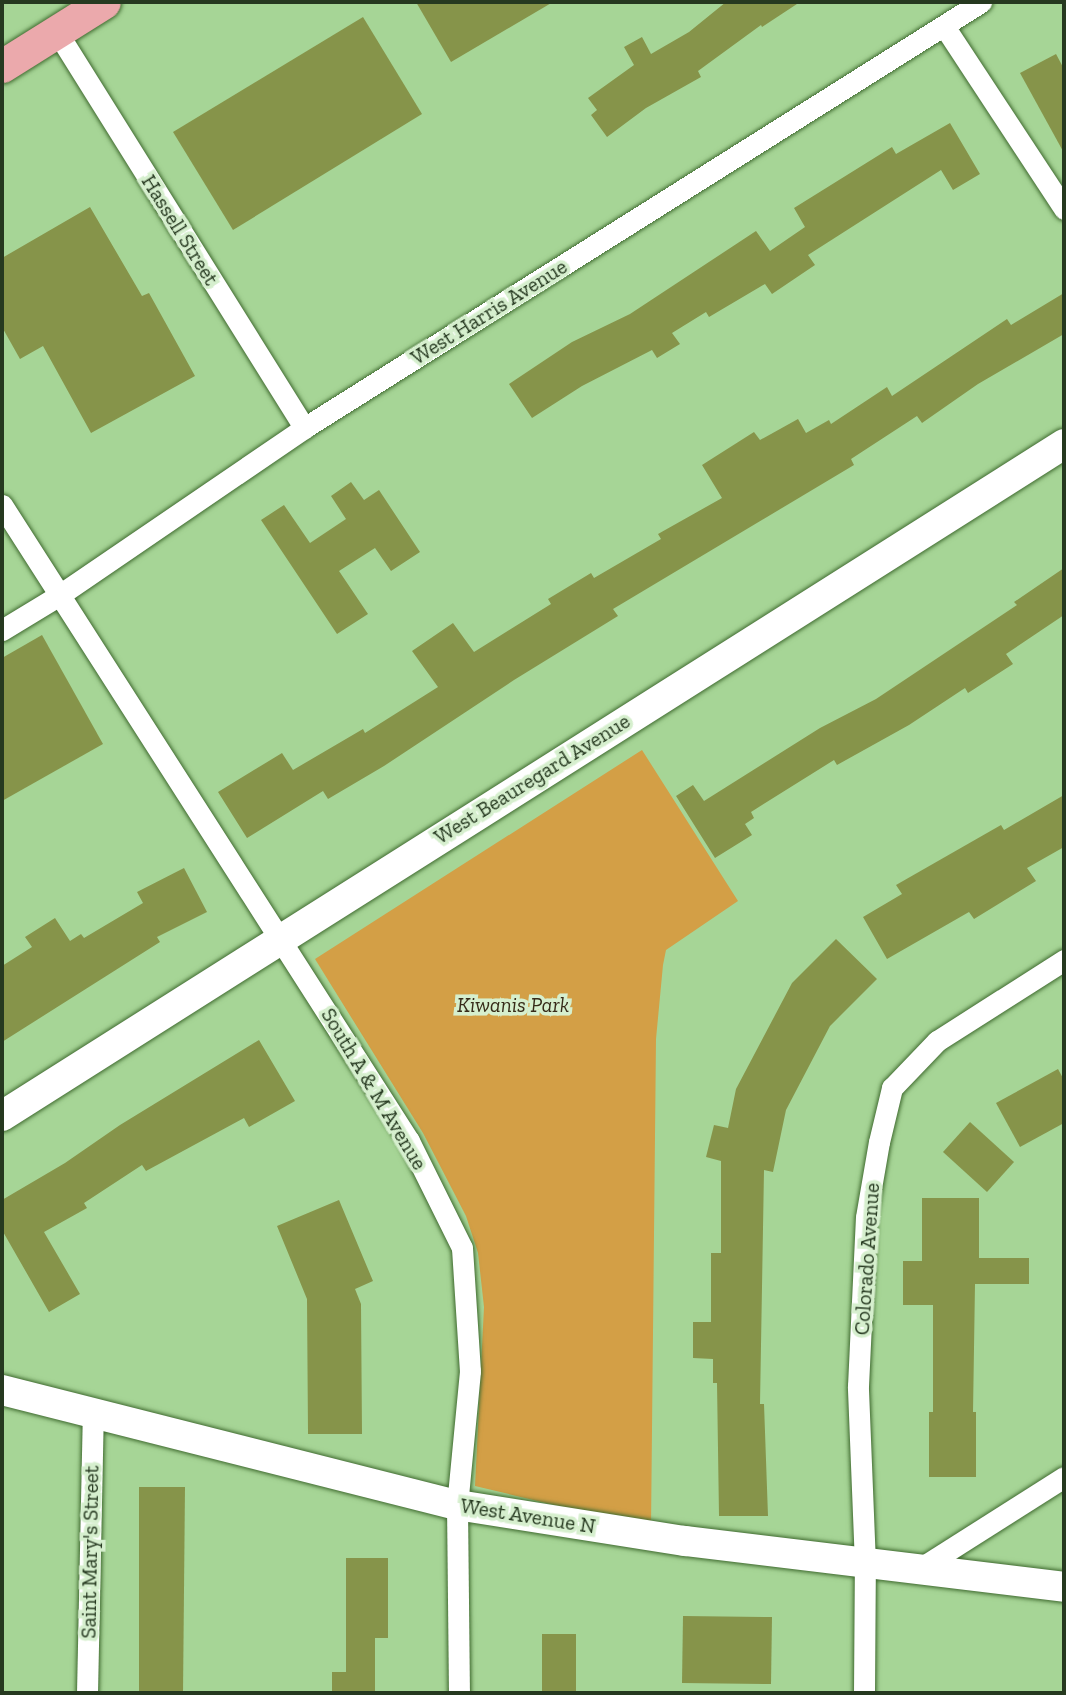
<!DOCTYPE html>
<style>
body{margin:0}
#map{position:relative;width:1066px;height:1695px;overflow:hidden;background:#a6d596;font-family:"Zilla Slab",serif}
div>[style]{position:absolute}
.green>*{inset:0;background:#d39f46}
.building>*{inset:0;background:#86944a}
.roads{filter:drop-shadow(0 0 2px #406b30) drop-shadow(0 0 2px #406b30)}
.street>*{height:21px;margin:-10.5px;padding:0 10.5px;transform-origin:10.5px;border-radius:10.5px;background:#fff}
.secondary>*{height:30px;margin:-15px;padding:0 15px;transform-origin:15px;border-radius:15px;background:#fff}
.primary>*{height:33px;margin:-16.5px;padding:0 16.5px;transform-origin:16.5px;border-radius:16.5px;background:#eba9ac}
span{translate:-50% -50%;white-space:nowrap;text-align:center;line-height:1.15;-webkit-text-stroke:7px #d6efce;paint-order:stroke}
.street-label{font-size:21px;color:#263920}
.park-label{font-size:21px;color:#372b19;font-style:italic}
.frame{position:absolute;inset:0;border:4px solid #263920;pointer-events:none}
</style>
<div id="map">
<div class="green">
<i style="clip-path:polygon(642px 750px,738px 901px,666px 950px,663px 965px,656px 1039px,651px 1528px,475px 1486px,484px 1307px,478px 1253px,466px 1216px,423px 1133px,315px 959px)"></i>
</div>
<div class="building">
<i style="clip-path:polygon(416px 2px,553px 2px,451px 62px)"></i>
<i style="clip-path:polygon(726px 2px,800px 2px,762px 27px,761px 25px,698px 71px,701px 77px,646px 108px,607px 137px,591px 115px,597px 110px,588px 98px,634px 65px,624px 47px,642px 37px,651px 54px,689px 32px)"></i>
<i style="clip-path:polygon(363px 17px,422px 114px,233px 230px,173px 132px)"></i>
<i style="clip-path:polygon(1056px 54px,1064px 69px,1064px 153px,1020px 73px)"></i>
<i style="clip-path:polygon(950px 123px,980px 174px,953px 190px,941px 170px,808px 255px,815px 265px,772px 294px,765px 284px,709px 317px,706px 312px,672px 333px,680px 344px,657px 358px,652px 350px,582px 386px,532px 418px,509px 384px,572px 342px,630px 314px,756px 231px,770px 251px,805px 227px,794px 208px,892px 147px,896px 154px)"></i>
<i style="clip-path:polygon(90px 207px,142px 296px,149px 293px,195px 376px,91px 433px,43px 346px,20px 359px,2px 327px,2px 258px)"></i>
<i style="clip-path:polygon(1064px 293px,1064px 334px,978px 384px,922px 423px,917px 416px,851px 459px,854px 465px,613px 609px,618px 616px,514px 680px,384px 766px,328px 799px,323px 791px,247px 838px,218px 792px,282px 753px,293px 770px,363px 729px,365px 733px,438px 687px,412px 651px,453px 623px,474px 652px,551px 604px,548px 599px,591px 573px,594px 578px,661px 539px,658px 534px,722px 498px,702px 465px,754px 432px,760px 440px,798px 419px,806px 433px,829px 420px,831px 424px,887px 387px,892px 396px,1007px 319px,1011px 325px)"></i>
<i style="clip-path:polygon(351px 482px,364px 500px,379px 490px,420px 552px,391px 571px,375px 548px,339px 571px,368px 614px,337px 634px,261px 520px,284px 505px,310px 543px,346px 519px,331px 496px)"></i>
<i style="clip-path:polygon(1064px 568px,1064px 615px,1006px 654px,1013px 664px,968px 693px,965px 688px,909px 725px,837px 765px,834px 760px,751px 812px,754px 818px,745px 824px,752px 835px,715px 858px,676px 796px,693px 785px,704px 801px,820px 728px,876px 699px,1017px 605px,1014px 602px)"></i>
<i style="clip-path:polygon(42px 635px,103px 744px,2px 801px,2px 658px)"></i>
<i style="clip-path:polygon(1064px 795px,1064px 847px,1027px 868px,1036px 881px,974px 919px,969px 912px,887px 959px,863px 917px,902px 894px,896px 885px,1001px 825px,1004px 830px)"></i>
<i style="clip-path:polygon(184px 868px,207px 912px,157px 937px,160px 942px,2px 1042px,2px 966px,32px 947px,25px 937px,55px 918px,70px 941px,81px 934px,84px 938px,143px 903px,137px 892px)"></i>
<i style="clip-path:polygon(836px 939px,877px 979px,830px 1026px,786px 1110px,773px 1172px,764px 1170px,760px 1404px,764px 1404px,768px 1516px,719px 1516px,717px 1383px,713px 1383px,713px 1359px,693px 1358px,693px 1322px,711px 1322px,711px 1253px,721px 1253px,721px 1161px,706px 1157px,714px 1125px,728px 1128px,736px 1089px,792px 983px)"></i>
<i style="clip-path:polygon(259px 1040px,295px 1101px,249px 1127px,244px 1118px,146px 1171px,142px 1165px,84px 1203px,87px 1208px,44px 1232px,80px 1294px,49px 1312px,2px 1230px,2px 1200px,65px 1163px,120px 1125px)"></i>
<i style="clip-path:polygon(1058px 1069px,1064px 1080px,1064px 1123px,1020px 1147px,996px 1103px)"></i>
<i style="clip-path:polygon(970px 1122px,1014px 1162px,987px 1192px,943px 1152px)"></i>
<i style="clip-path:polygon(922px 1198px,979px 1198px,979px 1258px,1029px 1258px,1029px 1284px,975px 1284px,973px 1412px,976px 1412px,976px 1477px,929px 1477px,929px 1412px,933px 1412px,933px 1305px,903px 1305px,903px 1261px,922px 1261px)"></i>
<i style="clip-path:polygon(339px 1200px,373px 1281px,355px 1289px,361px 1304px,362px 1434px,308px 1434px,307px 1299px,277px 1226px)"></i>
<i style="clip-path:polygon(139px 1487px,185px 1487px,183px 1693px,139px 1693px)"></i>
<i style="clip-path:polygon(346px 1558px,388px 1558px,388px 1638px,375px 1638px,375px 1693px,332px 1693px,332px 1672px,346px 1672px)"></i>
<i style="clip-path:polygon(683px 1616px,772px 1617px,771px 1684px,682px 1683px)"></i>
<i style="clip-path:polygon(542px 1634px,576px 1634px,576px 1693px,542px 1693px)"></i>
</div>
<div class="roads">
<div class="street">
<i style="left:944px;top:26px;width:219px;rotate:56.7deg"></i>
<i style="left:57px;top:32px;width:467px;rotate:58deg"></i>
<i style="left:2px;top:505px;width:755px;rotate:57.38deg"></i>
<i style="left:409px;top:1141px;width:119px;rotate:63.6deg"></i>
<i style="left:462px;top:1248px;width:123px;rotate:86.3deg"></i>
<i style="left:470px;top:1371px;width:135px;rotate:95.5deg"></i>
<i style="left:457px;top:1505px;width:188px;rotate:89.4deg"></i>
<i style="left:2px;top:630px;width:66px;rotate:-31.3deg"></i>
<i style="left:58px;top:596px;width:298px;rotate:-34.3deg"></i>
<i style="left:304px;top:428px;width:800px;rotate:-32.18deg"></i>
<i style="left:916px;top:1571px;width:175px;rotate:-32.4deg"></i>
<i style="left:87px;top:1693px;width:282px;rotate:-88.8deg"></i>
<i style="left:864px;top:1693px;width:129px;rotate:-89.6deg"></i>
<i style="left:865px;top:1564px;width:178px;rotate:-92.3deg"></i>
<i style="left:858px;top:1386px;width:169px;rotate:-87.3deg"></i>
<i style="left:866px;top:1217px;width:76px;rotate:-80.2deg"></i>
<i style="left:879px;top:1142px;width:56px;rotate:-76.5deg"></i>
<i style="left:892px;top:1088px;width:65px;rotate:-46.2deg"></i>
<i style="left:937px;top:1041px;width:151px;rotate:-32.5deg"></i>
</div>
<div class="secondary">
<i style="left:2px;top:1116px;width:1257px;rotate:-32.32deg"></i>
<i style="left:2px;top:1390px;width:469px;rotate:14.2deg"></i>
<i style="left:457px;top:1505px;width:231px;rotate:9deg"></i>
<i style="left:685px;top:1541px;width:382px;rotate:6.9deg"></i>
</div>
<div class="primary">
<i style="left:2px;top:66px;width:120px;rotate:-32.1deg"></i>
</div>
</div>
<div class="street-label">
<span style="left:180px;top:230px;rotate:58deg">Hassell Street</span>
<span style="left:489px;top:312px;rotate:-32deg">West Harris Avenue</span>
<span style="left:532px;top:779px;rotate:-32deg">West Beauregard Avenue</span>
<span style="left:374px;top:1089px;rotate:59deg">South A &amp; M Avenue</span>
<span style="left:867px;top:1259px;rotate:-86deg">Colorado Avenue</span>
<span style="left:528px;top:1516px;rotate:9deg">West Avenue N</span>
<span style="left:90px;top:1552px;rotate:-89deg">Saint Mary's Street</span>
</div>
<div class="park-label">
<span style="left:513px;top:1005px">Kiwanis Park</span>
</div>
<div class="frame"></div>
</div>
